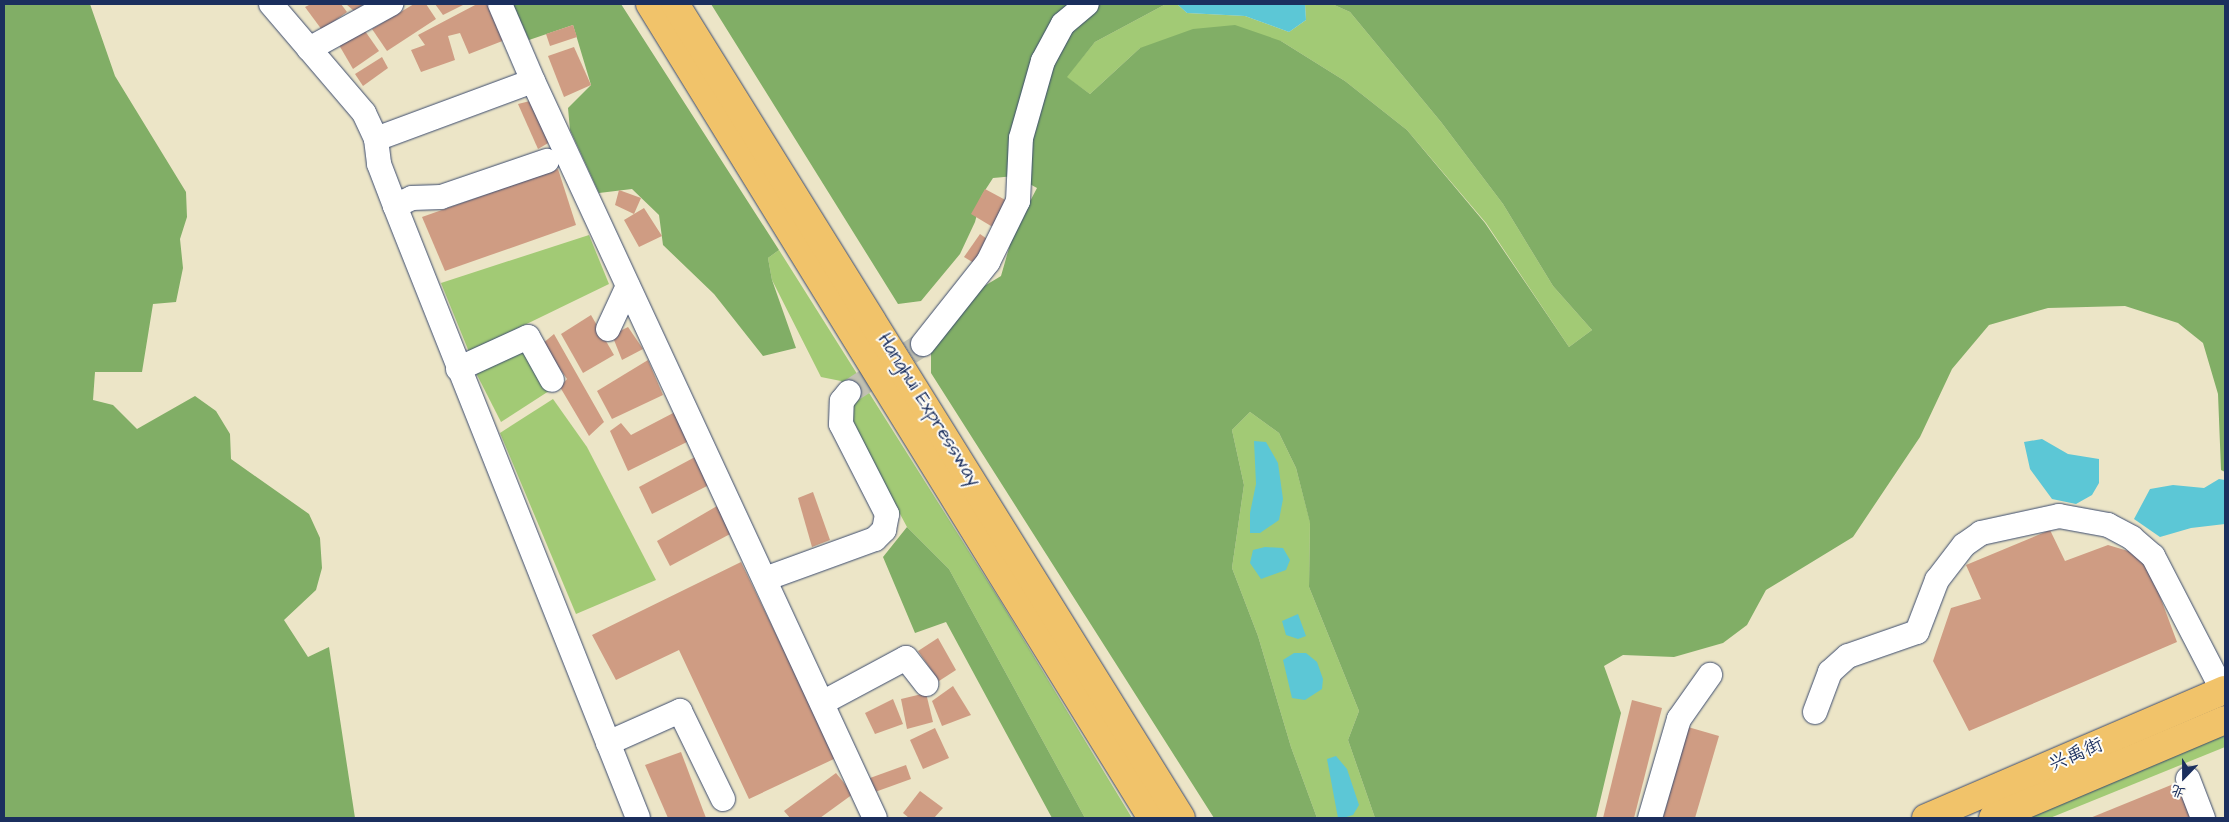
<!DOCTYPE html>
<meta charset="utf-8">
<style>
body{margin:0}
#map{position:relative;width:2229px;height:822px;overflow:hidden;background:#ece5c7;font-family:"Architects Daughter","LXGW WenKai TC",sans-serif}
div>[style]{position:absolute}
.green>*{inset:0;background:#a2ca75}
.forest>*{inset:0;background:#81ae66}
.water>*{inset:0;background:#5cc7d6}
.building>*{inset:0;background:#cf9c83}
.minor-tunnel>*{height:24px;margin-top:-12px;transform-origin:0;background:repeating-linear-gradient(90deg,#c2c1b2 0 24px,transparent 0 36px)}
.roads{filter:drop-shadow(0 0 1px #3a4a6e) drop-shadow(0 0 1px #3a4a6e)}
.minor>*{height:24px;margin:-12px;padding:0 12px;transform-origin:12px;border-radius:12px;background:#fff}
.major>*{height:28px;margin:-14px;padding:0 14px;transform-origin:14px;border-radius:14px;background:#f1c36a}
.highway>*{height:28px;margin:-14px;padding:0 14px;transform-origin:14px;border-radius:14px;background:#f1c36a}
span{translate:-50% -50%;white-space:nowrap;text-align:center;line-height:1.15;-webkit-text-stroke:4px #fdfcf7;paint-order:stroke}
.street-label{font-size:19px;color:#1b2f5e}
.frame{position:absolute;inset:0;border:5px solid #1b2f5e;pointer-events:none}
.north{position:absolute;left:2159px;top:752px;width:50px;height:50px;-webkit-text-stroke:4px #fdfcf7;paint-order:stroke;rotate:202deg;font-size:14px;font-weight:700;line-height:20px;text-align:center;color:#1b2f5e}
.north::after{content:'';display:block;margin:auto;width:18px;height:22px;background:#1b2f5e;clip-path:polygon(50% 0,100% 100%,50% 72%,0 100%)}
</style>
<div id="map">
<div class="green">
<i style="clip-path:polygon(1166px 4px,1177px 4px,1187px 13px,1245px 16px,1289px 32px,1306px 20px,1305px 4px,1332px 4px,1350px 12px,1441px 122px,1503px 204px,1553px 286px,1592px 330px,1569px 347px,1486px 223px,1407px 130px,1345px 81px,1281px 41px,1140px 48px,1090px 94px,1066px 77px,1095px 42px)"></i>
<i style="clip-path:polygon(589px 235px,609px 284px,469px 352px,441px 283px)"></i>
<i style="clip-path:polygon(779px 250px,999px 599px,1132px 818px,1085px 818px,949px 569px,907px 527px,848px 417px,855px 403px,841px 381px,821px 377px,772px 280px,768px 258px)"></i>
<i style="clip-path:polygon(525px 349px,549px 391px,501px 422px,476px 373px)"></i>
<i style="clip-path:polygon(553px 399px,587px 447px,656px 580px,576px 614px,500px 433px)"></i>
<i style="clip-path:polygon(1250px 412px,1279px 433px,1296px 468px,1310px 522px,1309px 587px,1359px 711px,1348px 740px,1375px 818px,1317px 818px,1291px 747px,1258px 636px,1232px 568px,1244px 485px,1232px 430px)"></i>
<i style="clip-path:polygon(2225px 731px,2225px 747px,2050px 818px,2011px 818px)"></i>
</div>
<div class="forest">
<i style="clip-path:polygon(4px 4px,90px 4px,115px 76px,186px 192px,187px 217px,180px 239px,183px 268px,176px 302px,153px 304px,142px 372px,95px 372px,93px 400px,113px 405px,137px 429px,195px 396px,216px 411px,230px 434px,231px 459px,309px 514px,320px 538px,322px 568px,316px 590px,284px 620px,308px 657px,329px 647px,355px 818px,4px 818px)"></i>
<i style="clip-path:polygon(513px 4px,621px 4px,779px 250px,768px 258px,772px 280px,796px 348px,763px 356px,714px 294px,663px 245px,659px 215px,632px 189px,599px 193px,570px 130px,568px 108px,591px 85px,573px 25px,529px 40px)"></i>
<i style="clip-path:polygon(711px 4px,1166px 4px,1095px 42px,1067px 77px,1090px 94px,1140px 48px,1193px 29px,1235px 25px,1281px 41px,1345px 81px,1407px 130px,1485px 223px,1569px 347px,1592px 330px,1553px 286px,1503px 204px,1441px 122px,1350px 12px,1332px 4px,2225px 4px,2225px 472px,2221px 470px,2218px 394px,2203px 343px,2178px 323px,2125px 306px,2048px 308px,1989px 325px,1952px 369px,1920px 437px,1853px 537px,1766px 590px,1747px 625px,1723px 643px,1674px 657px,1623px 655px,1604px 666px,1621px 713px,1596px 818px,1375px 818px,1348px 740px,1359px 711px,1309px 587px,1310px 523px,1296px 468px,1279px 433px,1250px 412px,1232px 430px,1244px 485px,1232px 568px,1258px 636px,1291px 747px,1317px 818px,1214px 818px,931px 373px,931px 340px,971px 294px,1001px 276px,1013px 234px,1037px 188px,1015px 176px,993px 178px,982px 195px,975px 222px,960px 254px,921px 301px,898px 304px)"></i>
<i style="clip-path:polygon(907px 527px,949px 569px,1085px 818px,1052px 818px,946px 622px,915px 633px,883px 557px)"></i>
</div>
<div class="water">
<i style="clip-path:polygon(1177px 4px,1305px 4px,1306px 20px,1289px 32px,1245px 16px,1187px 13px)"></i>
<i style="clip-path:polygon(2042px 439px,2068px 454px,2099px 459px,2099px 483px,2092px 495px,2076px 504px,2052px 499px,2030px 469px,2024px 442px)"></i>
<i style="clip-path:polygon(1254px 441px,1266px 442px,1278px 463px,1283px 499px,1279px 520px,1260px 533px,1250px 533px,1250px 513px,1256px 484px)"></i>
<i style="clip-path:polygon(2219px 479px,2225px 480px,2225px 524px,2191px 528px,2160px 537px,2134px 519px,2150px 489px,2173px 485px,2204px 488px)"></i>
<i style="clip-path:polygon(1265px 547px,1283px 548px,1290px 560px,1286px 570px,1261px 579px,1250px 563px,1253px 550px)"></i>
<i style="clip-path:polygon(1298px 614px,1306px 636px,1298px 639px,1286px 635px,1282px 621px)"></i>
<i style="clip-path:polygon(1294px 653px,1306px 653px,1317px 662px,1323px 679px,1322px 689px,1305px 700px,1292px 698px,1283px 660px)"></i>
<i style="clip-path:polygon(1336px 756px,1347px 769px,1359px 805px,1353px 815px,1343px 818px,1338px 818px,1327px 759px)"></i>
</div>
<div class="building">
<i style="clip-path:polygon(311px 4px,341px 4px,347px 12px,322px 30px,305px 7px)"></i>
<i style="clip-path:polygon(346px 4px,364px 4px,354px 11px)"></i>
<i style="clip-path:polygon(414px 4px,426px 4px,436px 19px,387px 51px,372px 29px)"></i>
<i style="clip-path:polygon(435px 4px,465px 4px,443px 15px)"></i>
<i style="clip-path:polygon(477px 4px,490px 4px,505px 40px,469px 54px,460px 33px,448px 36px,455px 60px,421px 72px,411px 50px,425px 45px,418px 35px)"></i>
<i style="clip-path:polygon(573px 25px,577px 37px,550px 46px,546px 34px)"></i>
<i style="clip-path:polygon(365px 31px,379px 51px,353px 69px,339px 45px)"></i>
<i style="clip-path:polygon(574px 47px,591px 85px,564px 97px,548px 56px)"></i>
<i style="clip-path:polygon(382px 57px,388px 68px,363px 86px,355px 74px)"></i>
<i style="clip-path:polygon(530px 101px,550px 142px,538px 149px,518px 104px)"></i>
<i style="clip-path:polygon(558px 169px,576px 225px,445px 271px,422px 217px)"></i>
<i style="clip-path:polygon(985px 189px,1011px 203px,996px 229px,971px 214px)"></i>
<i style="clip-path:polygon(619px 190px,641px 198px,634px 214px,644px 208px,662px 236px,639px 247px,624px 220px,634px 214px,615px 205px)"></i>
<i style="clip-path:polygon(980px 234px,993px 243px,979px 266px,964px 257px)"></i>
<i style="clip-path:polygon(591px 315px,614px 355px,583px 373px,561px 334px)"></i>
<i style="clip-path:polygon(628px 327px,643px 349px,622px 360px,612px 335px)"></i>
<i style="clip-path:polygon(554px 334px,604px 422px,589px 436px,560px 387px,567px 379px,542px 344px)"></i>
<i style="clip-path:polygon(648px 360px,663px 395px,612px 419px,597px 391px)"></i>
<i style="clip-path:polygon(677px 411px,689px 441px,628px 471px,610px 431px,621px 423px,631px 435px)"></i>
<i style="clip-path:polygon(695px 457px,709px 485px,652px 514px,639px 487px)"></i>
<i style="clip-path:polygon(813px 492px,830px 540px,812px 547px,798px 498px)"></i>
<i style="clip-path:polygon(717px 506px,732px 533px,670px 566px,657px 541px)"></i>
<i style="clip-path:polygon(2050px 530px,2065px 561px,2108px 545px,2145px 556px,2177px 642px,1969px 731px,1933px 661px,1951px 608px,1981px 599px,1966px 565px)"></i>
<i style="clip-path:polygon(741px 562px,836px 758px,749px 799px,679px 650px,616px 680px,592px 635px)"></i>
<i style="clip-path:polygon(938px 638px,956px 670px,939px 681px,918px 651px)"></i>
<i style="clip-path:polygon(953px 686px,971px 715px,942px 726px,932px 701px)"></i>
<i style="clip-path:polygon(926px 693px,933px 722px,907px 729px,901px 699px)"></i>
<i style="clip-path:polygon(893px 699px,903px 724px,875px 734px,865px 713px)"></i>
<i style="clip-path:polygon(1632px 700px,1662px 708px,1634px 818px,1603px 818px)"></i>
<i style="clip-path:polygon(1688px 727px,1719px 736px,1695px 818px,1663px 818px)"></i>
<i style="clip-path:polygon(935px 728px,949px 758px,923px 769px,910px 740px)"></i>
<i style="clip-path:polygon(681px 752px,706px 818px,668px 818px,645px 765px)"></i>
<i style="clip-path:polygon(906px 765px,911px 779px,875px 792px,870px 778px)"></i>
<i style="clip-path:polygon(836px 773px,853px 794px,820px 818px,790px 818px,784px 811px)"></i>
<i style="clip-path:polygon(2176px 783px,2191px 818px,2090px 818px)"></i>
<i style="clip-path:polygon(920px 791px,943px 808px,934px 818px,909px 818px,903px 813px)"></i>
</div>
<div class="minor-tunnel">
<i style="left:849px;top:392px;width:88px;rotate:-33deg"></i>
</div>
<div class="roads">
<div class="minor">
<i style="left:271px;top:4px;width:143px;rotate:49.5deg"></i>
<i style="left:364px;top:113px;width:29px;rotate:65deg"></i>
<i style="left:376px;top:139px;width:25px;rotate:83deg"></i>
<i style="left:379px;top:164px;width:45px;rotate:69.1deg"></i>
<i style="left:395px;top:206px;width:658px;rotate:68.34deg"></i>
<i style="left:500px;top:4px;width:84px;rotate:66.8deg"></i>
<i style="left:533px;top:81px;width:812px;rotate:65.11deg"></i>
<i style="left:309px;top:49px;width:94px;rotate:-28.8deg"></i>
<i style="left:376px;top:139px;width:167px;rotate:-20.3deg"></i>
<i style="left:395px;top:206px;width:19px;rotate:-25deg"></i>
<i style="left:412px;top:198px;width:29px;rotate:-2deg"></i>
<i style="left:441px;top:197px;width:112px;rotate:-18.8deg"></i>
<i style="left:608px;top:329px;width:47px;rotate:-65.1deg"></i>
<i style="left:923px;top:344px;width:105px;rotate:-51.6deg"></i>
<i style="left:988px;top:262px;width:68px;rotate:-63.8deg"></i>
<i style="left:1018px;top:201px;width:63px;rotate:-87.3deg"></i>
<i style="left:1021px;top:138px;width:80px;rotate:-74.1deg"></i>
<i style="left:1043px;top:61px;width:42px;rotate:-61.6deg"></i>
<i style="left:1063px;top:24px;width:31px;rotate:-40deg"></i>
<i style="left:458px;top:369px;width:77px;rotate:-24.6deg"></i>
<i style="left:528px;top:337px;width:49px;rotate:60.8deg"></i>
<i style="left:765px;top:579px;width:117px;rotate:-20deg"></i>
<i style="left:875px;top:539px;width:13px;rotate:-45deg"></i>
<i style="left:884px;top:530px;width:16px;rotate:-79deg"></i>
<i style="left:887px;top:514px;width:101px;rotate:-117.1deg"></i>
<i style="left:841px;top:424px;width:23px;rotate:-88deg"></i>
<i style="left:842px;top:401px;width:11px;rotate:-52deg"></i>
<i style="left:822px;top:703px;width:95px;rotate:-28.2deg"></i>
<i style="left:906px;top:658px;width:33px;rotate:52deg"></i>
<i style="left:1815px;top:712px;width:43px;rotate:-69.4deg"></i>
<i style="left:1830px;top:672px;width:24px;rotate:-42deg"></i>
<i style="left:1848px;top:656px;width:73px;rotate:-19.2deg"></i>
<i style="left:1917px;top:632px;width:56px;rotate:-69deg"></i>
<i style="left:1937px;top:580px;width:44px;rotate:-52.4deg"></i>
<i style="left:1964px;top:545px;width:21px;rotate:-35deg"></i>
<i style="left:1981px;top:533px;width:80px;rotate:-12.3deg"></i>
<i style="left:2059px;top:516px;width:50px;rotate:10.4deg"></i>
<i style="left:2108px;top:525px;width:27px;rotate:28deg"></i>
<i style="left:2132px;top:538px;width:28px;rotate:41deg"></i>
<i style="left:2153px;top:556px;width:152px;rotate:62.6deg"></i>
<i style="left:608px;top:743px;width:79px;rotate:-24deg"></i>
<i style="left:680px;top:711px;width:98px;rotate:64deg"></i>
<i style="left:2188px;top:779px;width:42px;rotate:69deg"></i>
<i style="left:1650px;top:818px;width:103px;rotate:-73.7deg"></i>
<i style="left:1679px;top:719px;width:54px;rotate:-54.8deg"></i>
</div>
<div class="major">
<i style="left:1926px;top:818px;width:325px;rotate:-23.2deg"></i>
<i style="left:1993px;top:818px;width:252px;rotate:-22.9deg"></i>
</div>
<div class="highway">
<i style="left:650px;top:4px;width:956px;rotate:58.34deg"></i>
<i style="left:675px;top:4px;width:958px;rotate:58.13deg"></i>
</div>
</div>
<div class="street-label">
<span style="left:929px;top:410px;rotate:58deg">Hanghui Expressway</span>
<span style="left:2076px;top:755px;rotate:-23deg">兴禹街</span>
</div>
<div class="frame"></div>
<div class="north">北</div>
</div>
